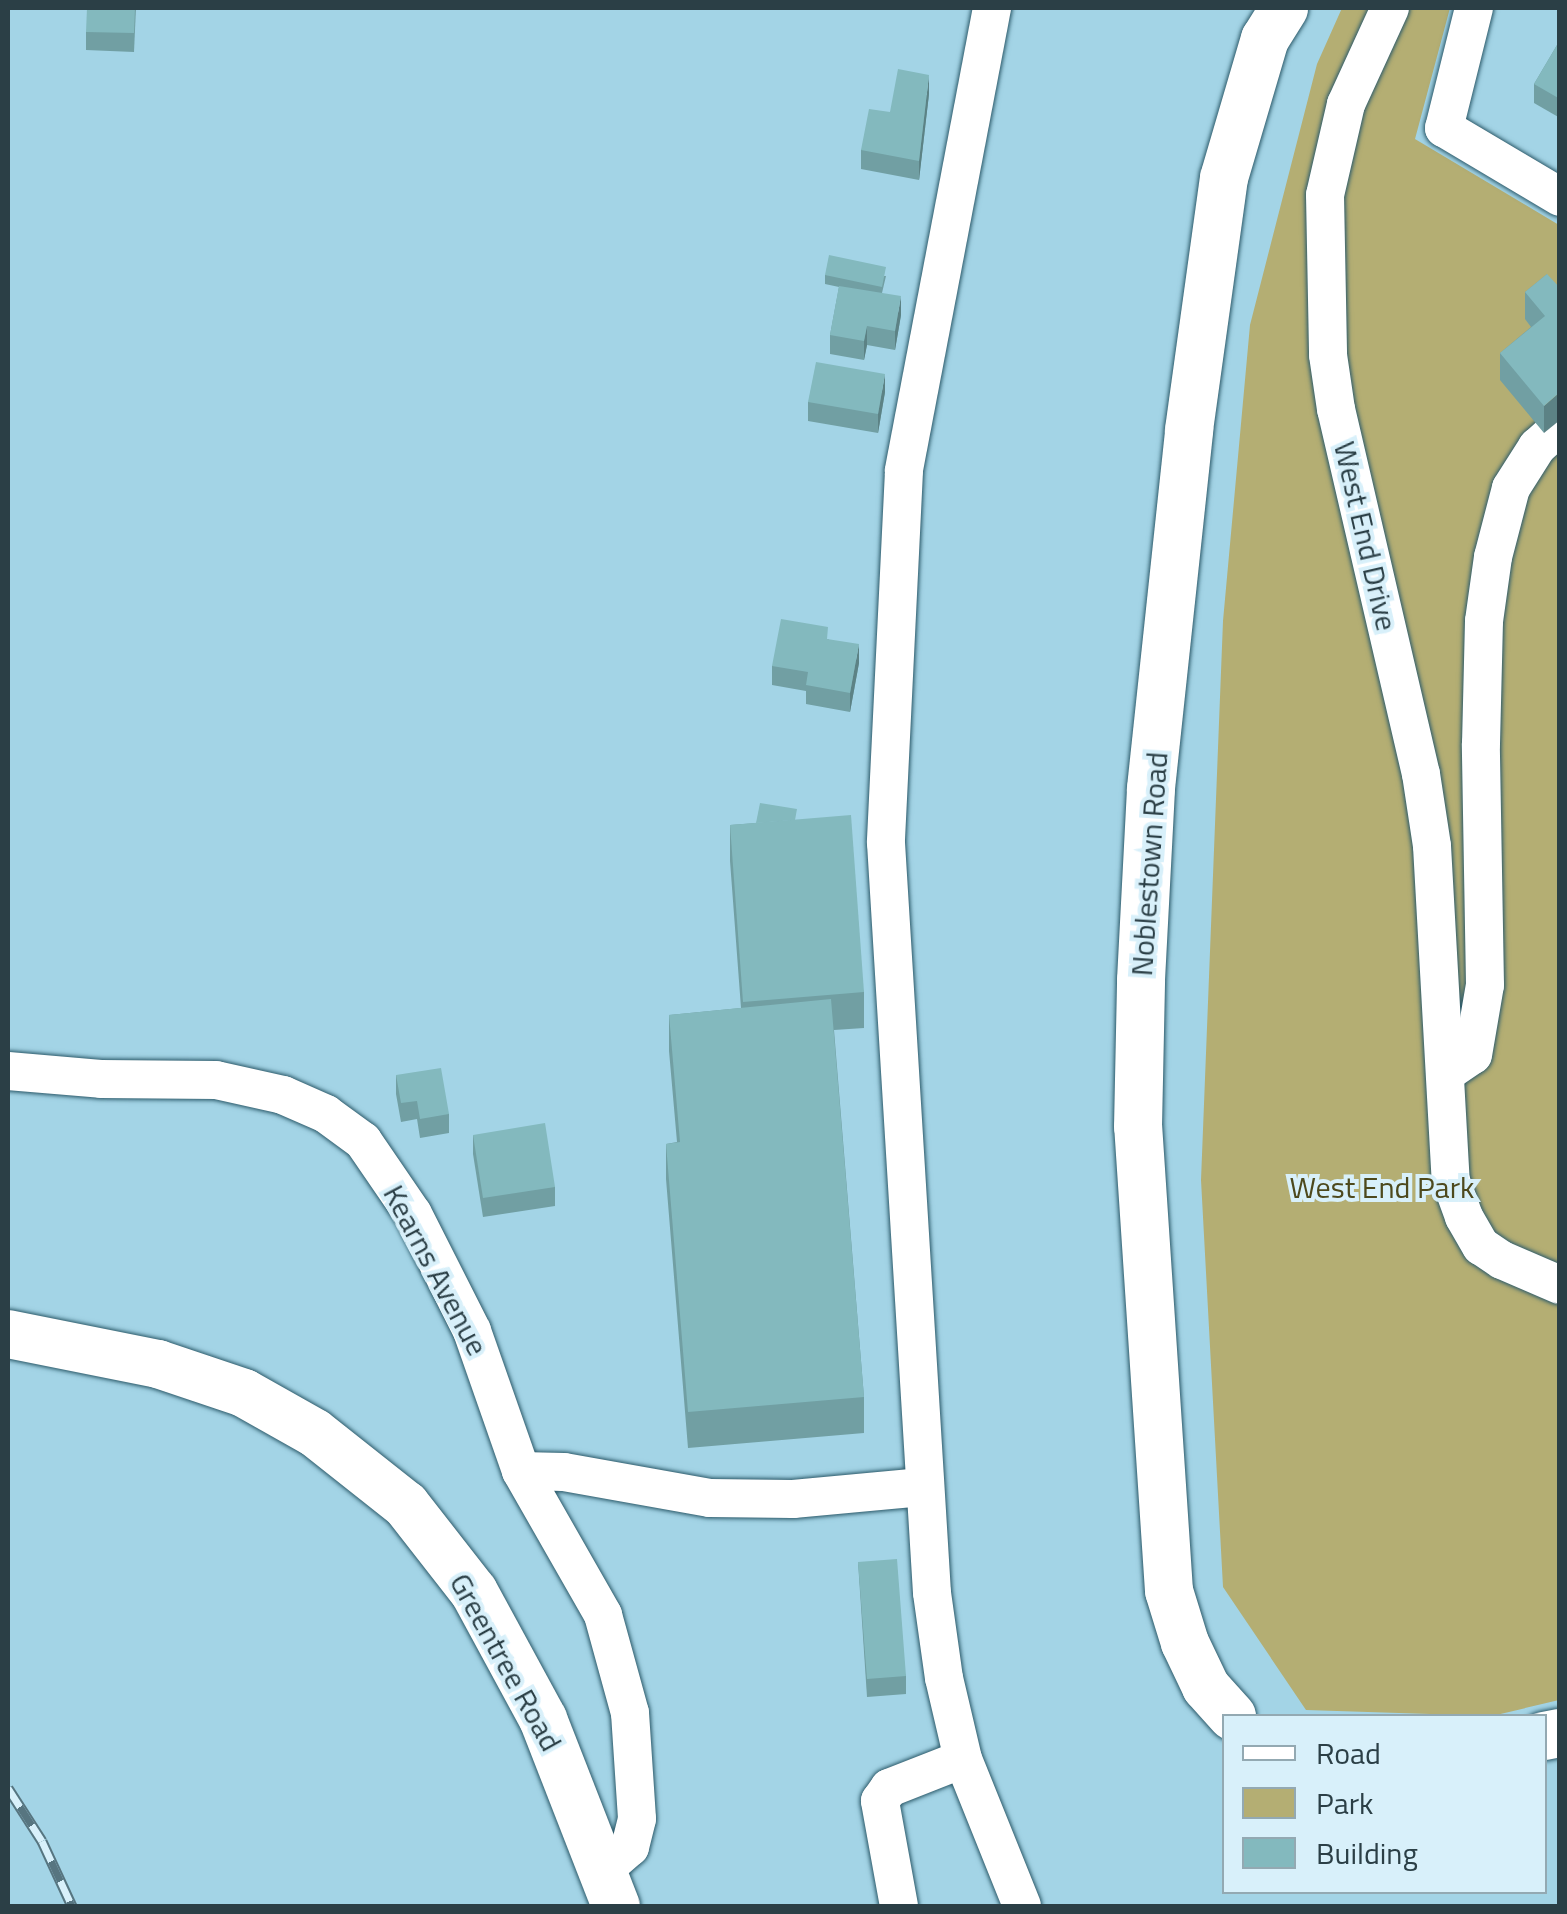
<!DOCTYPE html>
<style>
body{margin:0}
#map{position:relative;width:1567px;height:1914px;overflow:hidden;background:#a3d4e6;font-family:"Titillium Web",sans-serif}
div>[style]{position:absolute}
.green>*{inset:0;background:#b4ae73}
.roads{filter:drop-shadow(0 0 2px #2c5a6a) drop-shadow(0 0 2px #2c5a6a)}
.minor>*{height:38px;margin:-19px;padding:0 19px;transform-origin:19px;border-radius:19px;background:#fff}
.major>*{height:48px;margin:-24px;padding:0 24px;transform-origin:24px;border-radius:24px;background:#fff}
.rail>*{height:11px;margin-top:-5.5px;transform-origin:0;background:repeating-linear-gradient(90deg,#d8f0fa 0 22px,#577580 0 44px);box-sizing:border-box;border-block:2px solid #577580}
.wall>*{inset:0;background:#719fa3}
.shaded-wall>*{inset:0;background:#5c8285}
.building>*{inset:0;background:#83b9be}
span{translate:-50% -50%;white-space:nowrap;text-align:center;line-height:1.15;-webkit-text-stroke:8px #d8f0fa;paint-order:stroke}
.street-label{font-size:30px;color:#2b3f46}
.park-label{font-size:30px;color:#4d491d}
.frame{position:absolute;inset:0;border:10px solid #2b3f46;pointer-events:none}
.legend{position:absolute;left:1222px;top:1714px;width:325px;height:180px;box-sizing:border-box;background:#d8f0fa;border:2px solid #93a9b2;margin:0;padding:12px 18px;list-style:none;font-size:30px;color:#2b3f46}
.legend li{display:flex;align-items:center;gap:20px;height:50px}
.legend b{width:50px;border:2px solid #93a9b2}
</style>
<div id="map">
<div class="green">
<i style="clip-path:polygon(1342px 8px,1450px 8px,1415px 139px,1559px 225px,1559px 1700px,1492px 1716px,1306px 1710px,1223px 1587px,1201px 1180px,1223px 621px,1250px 325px,1317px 64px)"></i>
</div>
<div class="roads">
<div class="minor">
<i style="left:992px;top:8px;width:471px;rotate:100.8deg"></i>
<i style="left:904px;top:471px;width:372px;rotate:92.8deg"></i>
<i style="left:886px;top:843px;width:751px;rotate:86.49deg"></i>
<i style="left:932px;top:1593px;width:86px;rotate:82deg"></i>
<i style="left:944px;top:1678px;width:83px;rotate:76.8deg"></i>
<i style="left:963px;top:1759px;width:158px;rotate:68.1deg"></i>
<i style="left:1390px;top:8px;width:106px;rotate:114.6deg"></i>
<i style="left:1346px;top:104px;width:93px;rotate:103deg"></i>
<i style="left:1325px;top:195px;width:160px;rotate:88.9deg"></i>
<i style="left:1328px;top:355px;width:55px;rotate:81.6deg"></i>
<i style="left:1336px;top:409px;width:375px;rotate:76.9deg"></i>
<i style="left:1421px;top:774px;width:73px;rotate:81.3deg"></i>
<i style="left:1432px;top:846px;width:336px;rotate:86.8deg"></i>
<i style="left:1451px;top:1181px;width:38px;rotate:70deg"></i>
<i style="left:1464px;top:1217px;width:34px;rotate:60deg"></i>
<i style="left:1481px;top:1246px;width:25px;rotate:34deg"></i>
<i style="left:1502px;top:1260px;width:63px;rotate:23.3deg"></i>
<i style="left:1474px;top:8px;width:124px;rotate:104deg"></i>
<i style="left:1444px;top:128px;width:135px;rotate:30.7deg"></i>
<i style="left:8px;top:1071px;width:93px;rotate:4.9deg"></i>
<i style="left:101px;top:1079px;width:115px;rotate:0.5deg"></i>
<i style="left:216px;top:1080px;width:69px;rotate:12.6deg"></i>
<i style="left:283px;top:1095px;width:47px;rotate:23.8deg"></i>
<i style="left:326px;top:1114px;width:46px;rotate:36.1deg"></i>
<i style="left:363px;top:1141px;width:88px;rotate:55.6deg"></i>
<i style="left:413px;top:1214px;width:131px;rotate:63.2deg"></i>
<i style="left:472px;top:1331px;width:148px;rotate:70.7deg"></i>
<i style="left:521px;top:1471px;width:166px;rotate:60.3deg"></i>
<i style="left:603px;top:1615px;width:102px;rotate:74.6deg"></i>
<i style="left:630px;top:1713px;width:106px;rotate:86.2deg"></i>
<i style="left:637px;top:1819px;width:29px;rotate:104deg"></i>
<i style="left:630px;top:1847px;width:35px;rotate:139deg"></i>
<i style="left:1446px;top:1073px;width:32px;rotate:-34deg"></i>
<i style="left:1473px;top:1055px;width:71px;rotate:-80.3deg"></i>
<i style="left:1485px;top:985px;width:241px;rotate:-91deg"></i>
<i style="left:1481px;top:744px;width:123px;rotate:-88.6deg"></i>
<i style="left:1484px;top:621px;width:65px;rotate:-82deg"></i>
<i style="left:1493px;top:557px;width:71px;rotate:-75.4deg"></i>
<i style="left:1511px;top:488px;width:49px;rotate:-57.6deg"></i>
<i style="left:1537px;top:447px;width:31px;rotate:-42deg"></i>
<i style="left:521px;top:1471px;width:43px;rotate:1.3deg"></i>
<i style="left:564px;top:1472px;width:148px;rotate:10.1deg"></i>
<i style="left:710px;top:1498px;width:83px;rotate:0.7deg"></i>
<i style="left:793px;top:1499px;width:130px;rotate:-5.3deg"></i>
<i style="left:899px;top:1906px;width:107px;rotate:-100.3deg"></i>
<i style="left:880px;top:1801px;width:16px;rotate:-55deg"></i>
<i style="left:889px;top:1788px;width:79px;rotate:-21.4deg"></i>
</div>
<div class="major">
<i style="left:8px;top:1334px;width:153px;rotate:11.3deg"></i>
<i style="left:158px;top:1364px;width:91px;rotate:18.6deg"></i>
<i style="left:244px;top:1393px;width:81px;rotate:29.4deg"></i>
<i style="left:315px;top:1433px;width:116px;rotate:38.4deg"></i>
<i style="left:406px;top:1505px;width:110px;rotate:52deg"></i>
<i style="left:474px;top:1592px;width:145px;rotate:61.5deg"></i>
<i style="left:543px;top:1719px;width:201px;rotate:68.7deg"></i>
<i style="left:1232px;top:1716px;width:39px;rotate:-132deg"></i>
<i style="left:1206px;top:1687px;width:49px;rotate:-115.5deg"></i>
<i style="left:1185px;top:1643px;width:54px;rotate:-107.1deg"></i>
<i style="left:1169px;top:1591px;width:465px;rotate:-93.8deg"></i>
<i style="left:1138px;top:1127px;width:147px;rotate:-88.8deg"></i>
<i style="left:1141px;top:980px;width:192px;rotate:-87deg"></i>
<i style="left:1151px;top:788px;width:360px;rotate:-83.9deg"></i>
<i style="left:1189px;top:430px;width:254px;rotate:-82.1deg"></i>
<i style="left:1224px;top:178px;width:145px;rotate:-73.6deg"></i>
<i style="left:1265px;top:39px;width:36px;rotate:-58deg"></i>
<i style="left:1544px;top:1736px;width:16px;rotate:-11deg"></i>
</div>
</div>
<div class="rail">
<i style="left:8px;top:1788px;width:63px;rotate:57.3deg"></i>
<i style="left:42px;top:1841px;width:72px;rotate:65.2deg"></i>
</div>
<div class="wall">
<i style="clip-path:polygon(136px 8px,134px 52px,86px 50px,86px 32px)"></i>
<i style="clip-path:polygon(1560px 40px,1560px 118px,1534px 103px,1534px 84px)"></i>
<i style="clip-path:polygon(929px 94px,919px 180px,861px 169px,861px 150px,890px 112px)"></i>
<i style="clip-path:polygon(1547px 274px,1544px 433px,1500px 380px,1500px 353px,1531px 327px,1525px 319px,1525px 292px)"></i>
<i style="clip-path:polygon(825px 275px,886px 276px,882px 293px,901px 315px,895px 350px,867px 345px,864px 360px,830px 354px,830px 335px,839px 287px,825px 284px)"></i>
<i style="clip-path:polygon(885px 392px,878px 433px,808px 421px,808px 402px)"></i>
<i style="clip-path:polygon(828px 639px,859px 663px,850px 712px,806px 704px,806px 691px,772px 685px,772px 666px)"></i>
<i style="clip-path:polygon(797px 820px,864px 992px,864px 1028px,834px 1030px,864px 1397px,864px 1433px,688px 1448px,666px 1179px,666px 1144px,677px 1142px,669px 1051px,669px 1015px,741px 1008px,730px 861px,730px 825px)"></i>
<i style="clip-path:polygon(396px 1075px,449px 1114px,449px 1133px,420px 1138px,417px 1119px,401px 1122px,396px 1094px)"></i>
<i style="clip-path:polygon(473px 1135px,555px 1187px,555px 1206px,483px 1217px,473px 1154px)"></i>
<i style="clip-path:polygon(858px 1562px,906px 1676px,906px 1694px,867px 1697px)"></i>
</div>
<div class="shaded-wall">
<i style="clip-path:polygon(929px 75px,929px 94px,919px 180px,919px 161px)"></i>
<i style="clip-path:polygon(901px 296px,901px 315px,895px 350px,895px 331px)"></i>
<i style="clip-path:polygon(867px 326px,867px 345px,864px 360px,864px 341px)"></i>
<i style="clip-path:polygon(885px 374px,885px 392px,878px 433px,878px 414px)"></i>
<i style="clip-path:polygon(1560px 392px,1560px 420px,1544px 433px,1544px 406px)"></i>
<i style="clip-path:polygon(859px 644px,859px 663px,850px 712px,850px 693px)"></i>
</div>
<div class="building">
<i style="clip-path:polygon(87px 8px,135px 8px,134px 33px,86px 32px)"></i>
<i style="clip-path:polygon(1560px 40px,1560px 99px,1534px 84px)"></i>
<i style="clip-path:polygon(898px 69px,929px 75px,919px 161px,861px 150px,869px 109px,890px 112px)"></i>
<i style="clip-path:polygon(829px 255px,886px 267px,882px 287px,825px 275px)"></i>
<i style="clip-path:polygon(1547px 274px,1560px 288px,1560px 392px,1544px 406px,1500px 353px,1545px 316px,1525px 292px)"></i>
<i style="clip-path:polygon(839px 286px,901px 296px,895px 331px,867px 326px,864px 341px,830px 335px)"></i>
<i style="clip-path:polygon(816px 362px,885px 374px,878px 414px,808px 402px)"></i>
<i style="clip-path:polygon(781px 619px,828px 627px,827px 639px,859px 644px,850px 693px,806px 685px,808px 672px,772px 666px)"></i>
<i style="clip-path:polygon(760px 803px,797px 809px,795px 820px,756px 823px)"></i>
<i style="clip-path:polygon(851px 815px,864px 992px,743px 1002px,730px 825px)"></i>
<i style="clip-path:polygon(831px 999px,864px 1397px,688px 1412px,666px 1144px,680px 1142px,669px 1015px)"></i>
<i style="clip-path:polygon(441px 1068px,449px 1114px,420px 1119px,417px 1101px,401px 1103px,396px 1075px)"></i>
<i style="clip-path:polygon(545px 1123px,555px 1187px,483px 1198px,473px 1135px)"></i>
<i style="clip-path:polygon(897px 1559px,906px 1676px,867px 1679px,858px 1562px)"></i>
</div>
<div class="street-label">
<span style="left:1366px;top:536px;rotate:77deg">West End Drive</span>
<span style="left:1149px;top:864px;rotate:-86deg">Noblestown Road</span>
<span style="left:436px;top:1270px;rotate:62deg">Kearns Avenue</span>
<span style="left:506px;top:1662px;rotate:61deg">Greentree Road</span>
</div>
<div class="park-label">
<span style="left:1382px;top:1187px">West End Park</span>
</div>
<div class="frame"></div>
<ul class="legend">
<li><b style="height:12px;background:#fff"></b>Road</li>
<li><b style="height:28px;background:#b4ae73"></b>Park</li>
<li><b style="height:28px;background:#83b9be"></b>Building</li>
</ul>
</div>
